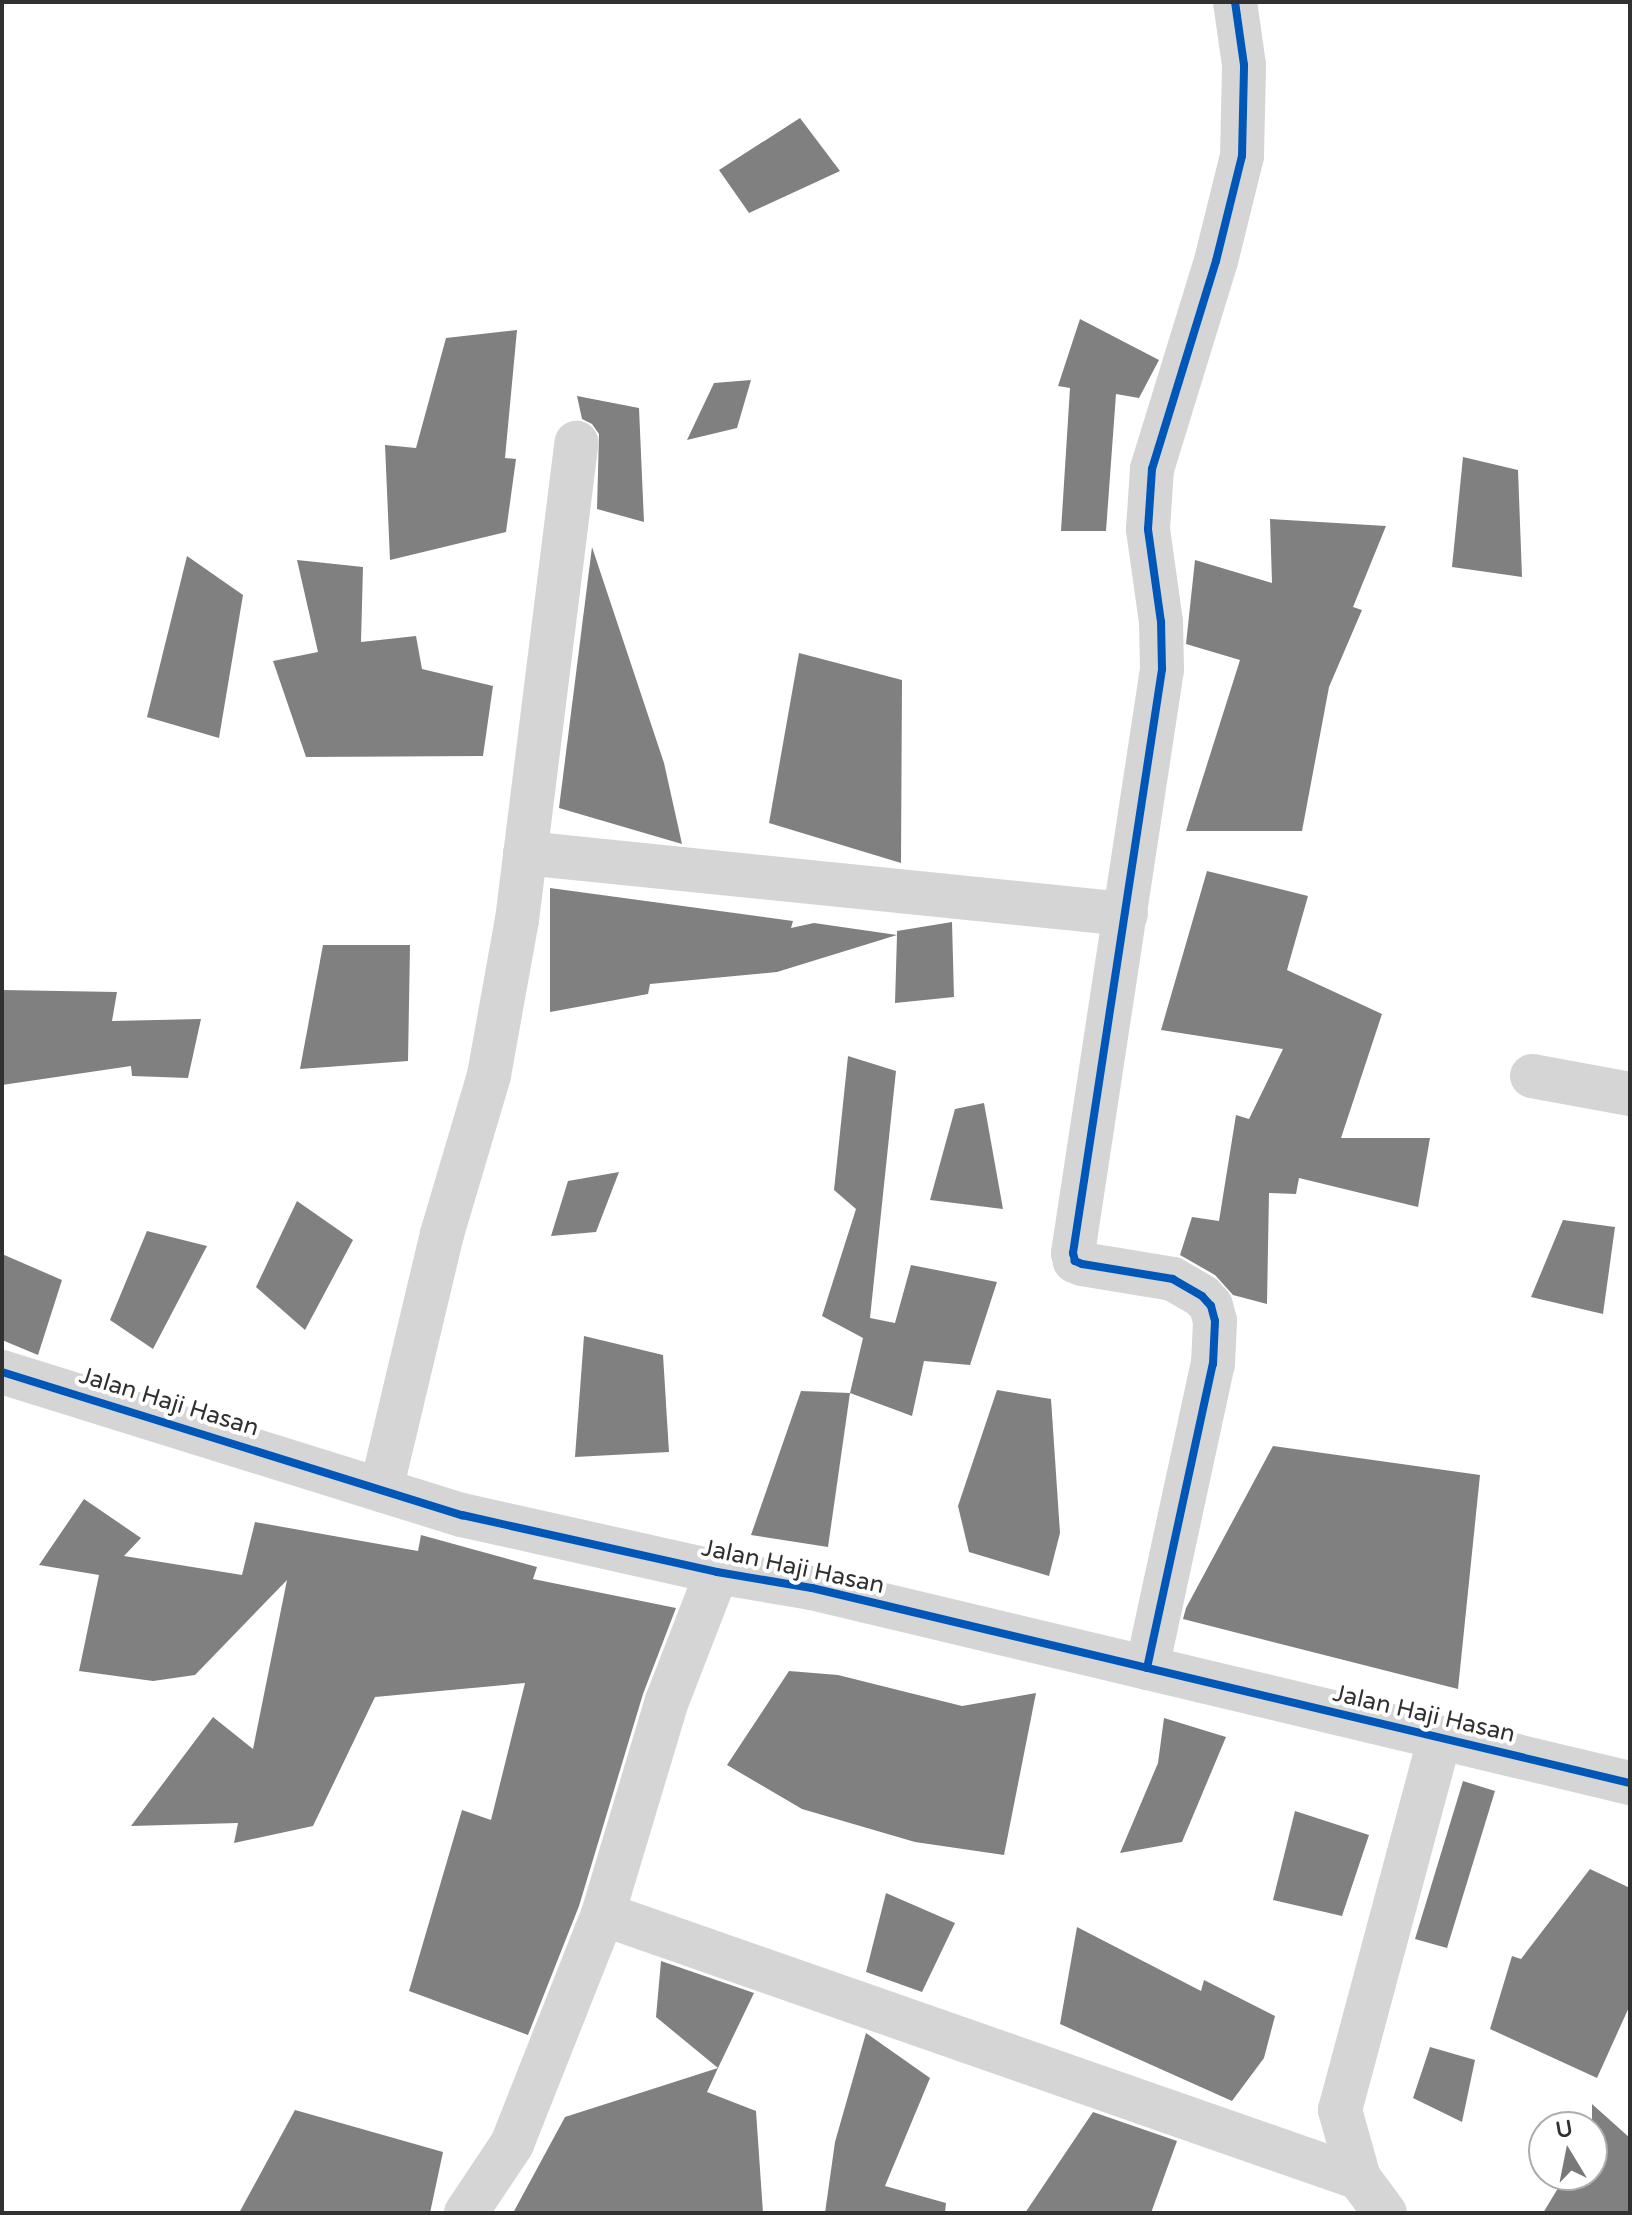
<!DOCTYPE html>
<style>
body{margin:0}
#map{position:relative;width:1632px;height:2215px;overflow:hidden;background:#fff;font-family:"Varela Round",sans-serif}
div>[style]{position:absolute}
.building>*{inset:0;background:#808080}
.minor>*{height:44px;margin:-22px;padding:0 22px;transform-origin:22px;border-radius:22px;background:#d5d5d5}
.cycleway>*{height:8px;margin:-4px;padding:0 4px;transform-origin:4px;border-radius:4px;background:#0057b8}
span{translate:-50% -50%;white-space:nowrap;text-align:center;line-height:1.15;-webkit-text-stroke:8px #fff;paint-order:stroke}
.street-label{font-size:24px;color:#313131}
.frame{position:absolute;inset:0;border:4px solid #313131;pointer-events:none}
.north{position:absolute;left:1528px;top:2111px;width:80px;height:80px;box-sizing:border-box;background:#fff;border:2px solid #adadad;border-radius:50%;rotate:350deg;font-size:22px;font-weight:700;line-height:32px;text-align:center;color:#313131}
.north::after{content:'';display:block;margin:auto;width:28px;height:36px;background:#797979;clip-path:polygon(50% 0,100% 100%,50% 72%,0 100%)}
</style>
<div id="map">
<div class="building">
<i style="clip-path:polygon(800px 118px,840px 171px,749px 213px,719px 170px)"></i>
<i style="clip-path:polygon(1080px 319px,1159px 360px,1139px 398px,1116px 394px,1106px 531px,1061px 531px,1070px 388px,1058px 386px)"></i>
<i style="clip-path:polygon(517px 330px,505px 458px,516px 459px,506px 532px,390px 560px,385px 445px,416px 448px,446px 338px)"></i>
<i style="clip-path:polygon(751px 380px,737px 428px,687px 440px,714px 383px)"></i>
<i style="clip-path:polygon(577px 396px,639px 408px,644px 522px,597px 509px,599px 434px,592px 424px,582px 419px)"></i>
<i style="clip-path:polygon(1463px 457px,1518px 470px,1522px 577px,1452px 567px)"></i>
<i style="clip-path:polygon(1270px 519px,1386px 526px,1353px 607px,1362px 610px,1329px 687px,1302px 831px,1186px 831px,1240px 660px,1186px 644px,1195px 560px,1272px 583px)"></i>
<i style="clip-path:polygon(592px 547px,664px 763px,682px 844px,559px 808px)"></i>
<i style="clip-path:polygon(187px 556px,243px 595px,219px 738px,147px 717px)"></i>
<i style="clip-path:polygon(297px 560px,363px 567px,361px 642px,416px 636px,422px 669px,493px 686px,483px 756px,306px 757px,273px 661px,318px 652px)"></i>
<i style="clip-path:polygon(799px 653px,902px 680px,901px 863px,769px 823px)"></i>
<i style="clip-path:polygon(1207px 871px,1308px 896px,1287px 970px,1382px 1014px,1341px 1138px,1430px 1138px,1418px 1207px,1299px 1178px,1296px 1194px,1269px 1193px,1267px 1304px,1233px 1295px,1215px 1275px,1180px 1255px,1192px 1217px,1219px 1221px,1236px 1115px,1249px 1119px,1283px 1049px,1161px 1030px)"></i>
<i style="clip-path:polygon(550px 888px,793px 921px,791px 928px,814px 923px,897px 935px,897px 931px,952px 922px,954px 997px,895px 1003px,897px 935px,777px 972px,650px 984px,648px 994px,550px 1012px)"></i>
<i style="clip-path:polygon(323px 945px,410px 945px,408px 1061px,300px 1069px)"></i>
<i style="clip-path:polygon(2px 990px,117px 992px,112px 1021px,201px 1019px,188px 1078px,132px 1076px,131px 1066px,2px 1085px)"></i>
<i style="clip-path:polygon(848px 1056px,896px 1071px,870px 1318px,895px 1323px,911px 1265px,997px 1282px,970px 1365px,924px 1361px,912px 1416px,850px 1393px,863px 1338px,822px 1316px,856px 1209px,834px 1190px)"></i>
<i style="clip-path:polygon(984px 1103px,1003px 1209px,930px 1200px,955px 1109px)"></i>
<i style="clip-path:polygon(619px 1172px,596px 1232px,551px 1236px,568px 1181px)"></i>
<i style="clip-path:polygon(297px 1201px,353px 1240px,305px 1330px,256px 1287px)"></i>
<i style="clip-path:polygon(1563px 1220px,1615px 1227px,1603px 1314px,1531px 1297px)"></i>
<i style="clip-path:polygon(147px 1231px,207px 1246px,153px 1349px,110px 1320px)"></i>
<i style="clip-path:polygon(2px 1254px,62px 1280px,38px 1355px,2px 1340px)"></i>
<i style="clip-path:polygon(584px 1336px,663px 1355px,669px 1452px,575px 1457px)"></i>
<i style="clip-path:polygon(997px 1390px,1051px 1399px,1060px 1533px,1049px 1576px,969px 1552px,958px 1506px)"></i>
<i style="clip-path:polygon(801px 1391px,850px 1393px,828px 1547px,751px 1535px)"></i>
<i style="clip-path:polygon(1273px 1446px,1480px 1475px,1458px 1689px,1183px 1619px,1186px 1608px)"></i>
<i style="clip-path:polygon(84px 1499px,141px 1538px,124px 1556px,242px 1575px,255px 1522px,418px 1551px,421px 1535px,537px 1567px,533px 1579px,676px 1608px,643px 1694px,579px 1906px,528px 2035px,409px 1991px,462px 1810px,491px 1820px,525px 1683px,375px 1697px,313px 1826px,234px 1843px,238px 1823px,131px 1826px,213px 1717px,253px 1749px,287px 1580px,195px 1675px,153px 1681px,79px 1671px,99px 1575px,39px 1565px)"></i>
<i style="clip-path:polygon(789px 1671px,838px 1675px,962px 1706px,1036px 1693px,1004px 1855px,915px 1842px,802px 1809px,727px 1765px)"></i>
<i style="clip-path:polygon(1164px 1718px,1226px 1737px,1182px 1842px,1120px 1853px,1158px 1763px)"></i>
<i style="clip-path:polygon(1463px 1781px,1495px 1791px,1447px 1948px,1415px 1939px)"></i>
<i style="clip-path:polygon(1295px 1811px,1369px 1835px,1342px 1916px,1273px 1900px)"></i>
<i style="clip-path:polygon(1590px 1869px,1630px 1888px,1630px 2005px,1597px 2078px,1490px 2029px,1512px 1956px,1521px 1959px)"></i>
<i style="clip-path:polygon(886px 1893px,955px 1923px,922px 1992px,866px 1972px)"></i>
<i style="clip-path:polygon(1077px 1927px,1201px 1991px,1204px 1980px,1275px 2016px,1264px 2058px,1232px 2101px,1060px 2024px)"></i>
<i style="clip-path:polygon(661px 1961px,754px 1993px,718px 2068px,656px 2017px)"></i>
<i style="clip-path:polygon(866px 2033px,930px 2078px,885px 2186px,946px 2203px,945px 2213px,825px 2213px,835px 2142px)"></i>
<i style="clip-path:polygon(1430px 2047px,1475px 2060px,1462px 2122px,1413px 2098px)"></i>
<i style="clip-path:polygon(718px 2068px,707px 2092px,756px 2111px,763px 2213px,513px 2213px,565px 2117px)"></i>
<i style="clip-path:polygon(1592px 2104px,1630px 2138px,1630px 2213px,1543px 2213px,1566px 2175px,1592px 2175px)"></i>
<i style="clip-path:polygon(295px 2110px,443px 2152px,430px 2213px,239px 2213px)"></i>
<i style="clip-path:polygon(1093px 2112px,1177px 2141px,1151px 2213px,1025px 2213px)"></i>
</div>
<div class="minor">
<i style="left:525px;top:853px;width:604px;rotate:5.8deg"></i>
<i style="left:1532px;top:1076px;width:100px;rotate:10.4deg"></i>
<i style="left:2px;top:1372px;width:482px;rotate:17.3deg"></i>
<i style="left:462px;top:1515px;width:261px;rotate:12.6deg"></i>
<i style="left:717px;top:1572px;width:96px;rotate:9.6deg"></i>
<i style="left:812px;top:1588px;width:841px;rotate:13.41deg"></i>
<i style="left:381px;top:1490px;width:263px;rotate:-76.6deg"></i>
<i style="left:442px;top:1234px;width:166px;rotate:-73.5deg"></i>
<i style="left:489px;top:1075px;width:158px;rotate:-79.8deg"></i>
<i style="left:517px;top:920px;width:481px;rotate:-82.9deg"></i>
<i style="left:1147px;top:1668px;width:311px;rotate:-77.8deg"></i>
<i style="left:1213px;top:1364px;width:43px;rotate:-87.3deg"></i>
<i style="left:1215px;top:1321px;width:16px;rotate:-105deg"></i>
<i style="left:1211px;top:1306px;width:13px;rotate:-132deg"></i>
<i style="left:1202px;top:1296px;width:34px;rotate:-150deg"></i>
<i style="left:1173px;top:1279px;width:92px;rotate:-170.6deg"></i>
<i style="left:1082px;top:1264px;width:8px;rotate:-157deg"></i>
<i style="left:1075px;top:1261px;width:8px;rotate:-104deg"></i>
<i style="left:1073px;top:1253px;width:591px;rotate:-81.33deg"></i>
<i style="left:1162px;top:669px;width:47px;rotate:-91.2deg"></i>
<i style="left:1161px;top:622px;width:94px;rotate:-98deg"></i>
<i style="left:1148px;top:529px;width:60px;rotate:-86.2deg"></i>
<i style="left:1152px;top:469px;width:218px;rotate:-72.9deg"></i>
<i style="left:1216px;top:261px;width:108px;rotate:-76.1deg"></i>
<i style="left:1242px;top:156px;width:91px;rotate:-88.7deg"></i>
<i style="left:1244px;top:65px;width:64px;rotate:-98.1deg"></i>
<i style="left:603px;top:1914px;width:801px;rotate:19.25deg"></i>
<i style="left:466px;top:2213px;width:83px;rotate:-56.3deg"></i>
<i style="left:512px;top:2144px;width:247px;rotate:-68.4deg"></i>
<i style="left:603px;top:1914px;width:222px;rotate:-73.3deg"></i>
<i style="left:667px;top:1701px;width:138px;rotate:-68.8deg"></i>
<i style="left:1385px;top:2213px;width:44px;rotate:-126.6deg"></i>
<i style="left:1359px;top:2178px;width:71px;rotate:-105.6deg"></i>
<i style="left:1340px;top:2110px;width:385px;rotate:-75deg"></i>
</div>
<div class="cycleway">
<i style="left:2px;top:1372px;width:482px;rotate:17.3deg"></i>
<i style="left:462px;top:1515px;width:261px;rotate:12.6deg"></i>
<i style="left:717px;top:1572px;width:96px;rotate:9.6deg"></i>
<i style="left:812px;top:1588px;width:841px;rotate:13.41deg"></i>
<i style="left:1147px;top:1668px;width:311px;rotate:-77.8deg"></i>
<i style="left:1213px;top:1364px;width:43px;rotate:-87.3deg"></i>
<i style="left:1215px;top:1321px;width:16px;rotate:-105deg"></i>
<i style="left:1211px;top:1306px;width:13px;rotate:-132deg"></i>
<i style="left:1202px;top:1296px;width:34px;rotate:-150deg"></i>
<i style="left:1173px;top:1279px;width:92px;rotate:-170.6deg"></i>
<i style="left:1082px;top:1264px;width:8px;rotate:-157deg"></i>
<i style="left:1075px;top:1261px;width:8px;rotate:-104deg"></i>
<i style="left:1073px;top:1253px;width:591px;rotate:-81.33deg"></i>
<i style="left:1162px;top:669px;width:47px;rotate:-91.2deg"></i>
<i style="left:1161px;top:622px;width:94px;rotate:-98deg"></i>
<i style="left:1148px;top:529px;width:60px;rotate:-86.2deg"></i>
<i style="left:1152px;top:469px;width:218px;rotate:-72.9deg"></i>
<i style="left:1216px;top:261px;width:108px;rotate:-76.1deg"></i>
<i style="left:1242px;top:156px;width:91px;rotate:-88.7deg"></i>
<i style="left:1244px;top:65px;width:64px;rotate:-98.1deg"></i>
</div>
<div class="street-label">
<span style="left:169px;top:1402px;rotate:17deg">Jalan Haji Hasan</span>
<span style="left:793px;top:1567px;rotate:12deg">Jalan Haji Hasan</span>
<span style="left:1424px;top:1714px;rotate:13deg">Jalan Haji Hasan</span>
</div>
<div class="frame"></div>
<div class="north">U</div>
</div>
